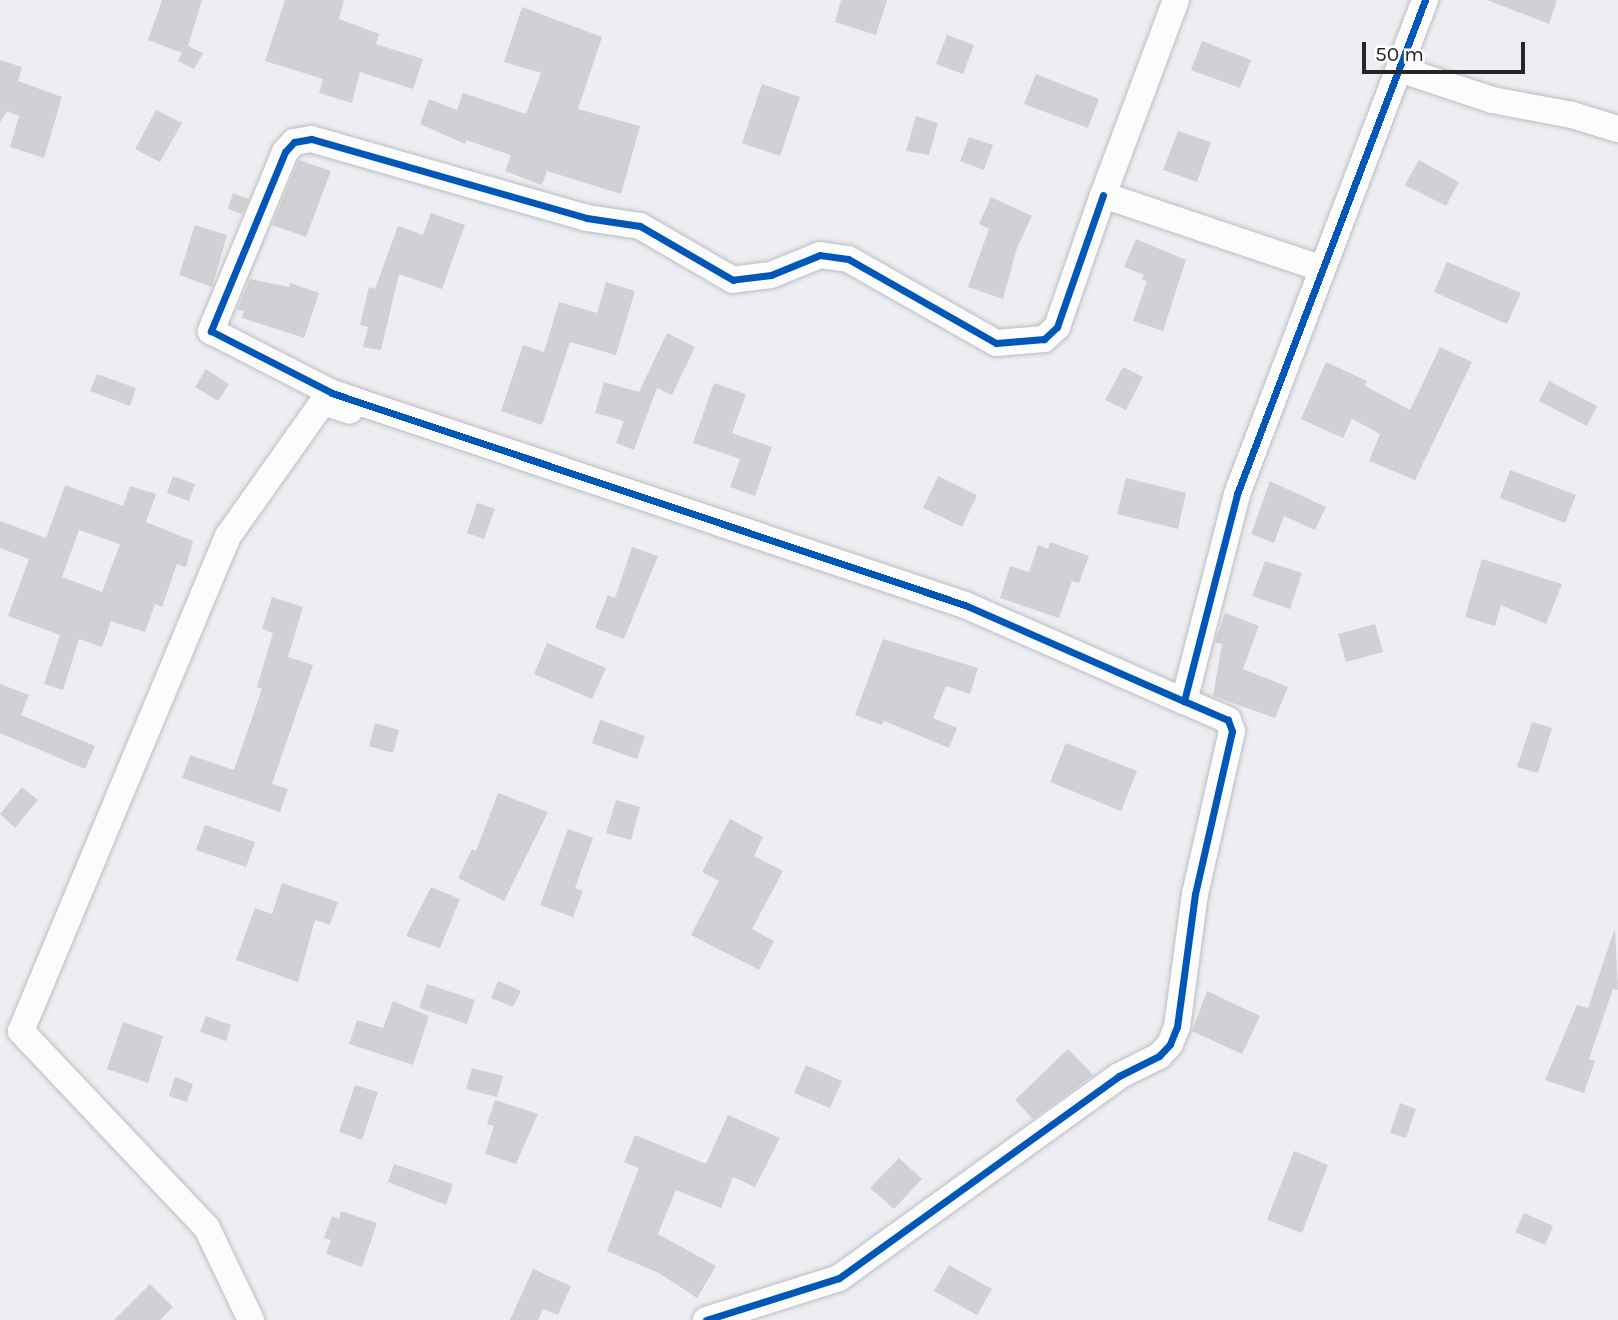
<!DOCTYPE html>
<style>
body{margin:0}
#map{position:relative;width:1618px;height:1320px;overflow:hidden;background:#eceef1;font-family:Karla,sans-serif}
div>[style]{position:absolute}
.building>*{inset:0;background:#d0d1d4}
.roads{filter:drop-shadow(0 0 2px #bcbdc0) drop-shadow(0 0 2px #bcbdc0)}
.minor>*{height:26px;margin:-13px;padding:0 13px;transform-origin:13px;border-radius:13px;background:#fcfcfd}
.cycleway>*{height:7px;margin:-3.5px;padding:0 3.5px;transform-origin:3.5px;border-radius:3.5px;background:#0057b8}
span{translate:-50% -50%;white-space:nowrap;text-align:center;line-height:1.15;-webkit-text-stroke:5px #fff;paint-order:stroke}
.scale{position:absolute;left:1362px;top:42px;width:163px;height:32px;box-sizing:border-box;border:4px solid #232527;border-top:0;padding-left:9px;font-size:21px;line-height:24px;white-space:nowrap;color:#232527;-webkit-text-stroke:5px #fff;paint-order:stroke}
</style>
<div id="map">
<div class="building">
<i style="clip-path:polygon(162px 0,202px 0,188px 46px,203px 53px,194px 69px,178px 61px,182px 53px,148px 40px)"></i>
<i style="clip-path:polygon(285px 0,344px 0,339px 19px,379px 34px,376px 44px,423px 59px,413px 89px,360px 72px,352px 103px,319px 93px,323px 79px,265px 61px)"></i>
<i style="clip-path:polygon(841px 0,887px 0,876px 35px,835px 22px)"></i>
<i style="clip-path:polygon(1487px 0,1557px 0,1549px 24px)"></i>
<i style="clip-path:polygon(522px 7px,602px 37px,578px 109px,640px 126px,621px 194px,547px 171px,542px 185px,505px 171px,511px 155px,466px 140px,465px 144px,420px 124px,429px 99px,457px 110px,463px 93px,526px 114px,541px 73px,504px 62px)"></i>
<i style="clip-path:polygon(947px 35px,974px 45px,963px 74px,936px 64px)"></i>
<i style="clip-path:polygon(1202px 41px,1251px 60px,1240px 88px,1191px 70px)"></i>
<i style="clip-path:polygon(0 60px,22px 67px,18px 81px,62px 97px,44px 158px,10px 147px,19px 116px,7px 111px,0 123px)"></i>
<i style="clip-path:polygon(1036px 74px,1099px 99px,1088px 128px,1024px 104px)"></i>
<i style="clip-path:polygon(762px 84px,800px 97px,780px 156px,742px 143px)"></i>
<i style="clip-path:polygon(156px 110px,182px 123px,160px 162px,135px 149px)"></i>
<i style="clip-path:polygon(916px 116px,938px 123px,929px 155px,906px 151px)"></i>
<i style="clip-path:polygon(1178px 131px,1211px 142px,1197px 182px,1163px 170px)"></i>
<i style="clip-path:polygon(969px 137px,993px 145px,984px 170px,960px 161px)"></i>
<i style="clip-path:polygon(299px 160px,331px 171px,306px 237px,272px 225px)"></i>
<i style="clip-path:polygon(1419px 160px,1459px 182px,1446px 206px,1405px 185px)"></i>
<i style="clip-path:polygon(233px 193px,249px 199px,242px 214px,228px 209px)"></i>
<i style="clip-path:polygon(991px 197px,1032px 216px,1017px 248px,1003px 299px,968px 287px,989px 229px,979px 224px)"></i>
<i style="clip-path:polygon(431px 213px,465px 225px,442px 289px,399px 274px,381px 350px,363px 347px,368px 327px,360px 325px,369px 287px,375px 289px,398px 226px,423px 235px)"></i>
<i style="clip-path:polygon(195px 225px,227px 235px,212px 287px,179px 275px)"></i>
<i style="clip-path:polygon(1136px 239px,1186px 260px,1163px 331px,1133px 321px,1147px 281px,1142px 280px,1144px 275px,1124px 267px)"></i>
<i style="clip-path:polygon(1447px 262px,1521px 293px,1507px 324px,1434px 292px)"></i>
<i style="clip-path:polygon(250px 279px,289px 287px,290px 283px,319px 293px,304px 338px,242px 318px,244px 311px,237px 310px)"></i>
<i style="clip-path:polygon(606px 282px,635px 291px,616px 355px,570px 342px,542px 425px,501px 411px,523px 345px,544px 352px,559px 302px,597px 313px)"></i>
<i style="clip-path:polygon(667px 333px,695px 347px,672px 395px,657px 388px,634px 450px,616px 443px,624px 421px,595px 413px,604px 382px,639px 392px)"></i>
<i style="clip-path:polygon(1440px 347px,1472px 362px,1415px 480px,1369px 461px,1380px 434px,1352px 419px,1343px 438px,1301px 419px,1326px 362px,1367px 381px,1365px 386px,1410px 410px)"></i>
<i style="clip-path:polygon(1123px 367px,1143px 377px,1126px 410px,1105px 400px)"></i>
<i style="clip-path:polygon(206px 369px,229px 384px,218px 401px,195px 387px)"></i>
<i style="clip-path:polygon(97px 374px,136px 388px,130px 406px,90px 391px)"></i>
<i style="clip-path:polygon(1549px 381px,1597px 406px,1587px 426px,1539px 401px)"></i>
<i style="clip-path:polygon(714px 383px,746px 394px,732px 433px,772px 447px,755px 496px,730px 487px,740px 459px,693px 443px)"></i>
<i style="clip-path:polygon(1510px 470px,1576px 495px,1565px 523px,1500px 498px)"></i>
<i style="clip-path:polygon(173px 476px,195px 484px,189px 501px,167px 493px)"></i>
<i style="clip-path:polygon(938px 476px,977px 495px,962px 527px,923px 508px)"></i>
<i style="clip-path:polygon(1126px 478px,1186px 493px,1178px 529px,1117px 514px)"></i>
<i style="clip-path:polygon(1270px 481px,1326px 507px,1315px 530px,1284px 516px,1274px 543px,1251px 534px)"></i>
<i style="clip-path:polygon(evenodd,65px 485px,123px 506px,130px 486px,156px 494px,146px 522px,193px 541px,186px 567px,177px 564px,162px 607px,155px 604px,145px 632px,111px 621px,102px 647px,79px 639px,63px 690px,44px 684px,60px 635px,8px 616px,29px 559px,0 548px,0 521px,46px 538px,65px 485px,79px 530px,120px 544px,102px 592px,62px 577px,79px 530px)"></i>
<i style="clip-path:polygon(477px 503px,495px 509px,484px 539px,467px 533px)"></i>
<i style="clip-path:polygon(1050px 542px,1089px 556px,1079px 583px,1072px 581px,1059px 618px,1000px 598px,1010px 566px,1029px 572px,1038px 545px,1048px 549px)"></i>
<i style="clip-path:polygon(632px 547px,658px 556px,624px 639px,595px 628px,608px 595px,615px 598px)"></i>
<i style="clip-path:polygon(1482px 559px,1562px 584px,1546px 624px,1501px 605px,1495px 626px,1465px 617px)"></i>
<i style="clip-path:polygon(1265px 561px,1302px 573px,1290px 609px,1252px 596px)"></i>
<i style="clip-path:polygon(272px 597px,303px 607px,288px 657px,313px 665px,272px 784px,288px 789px,280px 812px,182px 778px,190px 755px,234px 770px,262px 689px,257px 687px,273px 633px,262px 629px)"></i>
<i style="clip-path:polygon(1225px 613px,1259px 626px,1243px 669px,1288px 687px,1275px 718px,1213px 696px,1222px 644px,1215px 642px)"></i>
<i style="clip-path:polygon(1375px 624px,1383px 652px,1346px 662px,1338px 634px)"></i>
<i style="clip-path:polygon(883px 639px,978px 668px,970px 694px,946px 686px,933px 718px,957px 728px,949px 748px,884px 721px,882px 725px,855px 715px)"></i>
<i style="clip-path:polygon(547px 643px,606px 668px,592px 699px,534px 674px)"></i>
<i style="clip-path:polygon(0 684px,29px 695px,21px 715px,95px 746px,85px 769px,0 733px)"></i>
<i style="clip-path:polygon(600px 720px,645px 736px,637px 759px,592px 743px)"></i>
<i style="clip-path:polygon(1532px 722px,1552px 728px,1538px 773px,1517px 767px)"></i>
<i style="clip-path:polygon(375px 723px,399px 730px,393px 753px,369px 746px)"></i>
<i style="clip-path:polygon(1066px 743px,1137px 771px,1121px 811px,1050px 782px)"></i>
<i style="clip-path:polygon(22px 787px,38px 800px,15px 828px,0 814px)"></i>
<i style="clip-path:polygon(498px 793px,548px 812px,504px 901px,458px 878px,472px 849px,476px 851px)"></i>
<i style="clip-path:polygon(616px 800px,640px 807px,631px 840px,606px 833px)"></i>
<i style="clip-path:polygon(730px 819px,763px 837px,754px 856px,783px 871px,752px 929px,774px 941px,759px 970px,691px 935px,719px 881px,702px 872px)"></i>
<i style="clip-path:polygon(205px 825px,255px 842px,246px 867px,196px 850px)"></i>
<i style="clip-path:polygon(568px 829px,593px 838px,575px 888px,583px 891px,573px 917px,540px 905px)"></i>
<i style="clip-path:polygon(282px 883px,338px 902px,330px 925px,315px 920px,298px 982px,236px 960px,255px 908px,272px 914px)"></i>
<i style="clip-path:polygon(431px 887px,460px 899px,440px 948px,406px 936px)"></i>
<i style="clip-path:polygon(1615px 928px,1618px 990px,1613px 989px,1589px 1059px,1595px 1061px,1584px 1093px,1545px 1080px,1577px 1005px,1588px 1008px)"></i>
<i style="clip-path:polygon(498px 981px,521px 991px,513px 1007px,491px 998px)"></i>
<i style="clip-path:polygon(427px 984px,475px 1000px,467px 1024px,419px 1008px)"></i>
<i style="clip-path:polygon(1207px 991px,1260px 1016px,1242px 1054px,1192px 1031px)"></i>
<i style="clip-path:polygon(393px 1001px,429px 1016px,413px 1065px,349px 1044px,357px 1020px,383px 1028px)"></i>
<i style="clip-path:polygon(206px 1016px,231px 1025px,226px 1041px,200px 1032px)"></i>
<i style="clip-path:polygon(123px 1022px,163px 1036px,148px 1083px,107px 1069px)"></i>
<i style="clip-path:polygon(1068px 1049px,1093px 1075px,1033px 1119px,1015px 1100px)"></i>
<i style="clip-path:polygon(806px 1065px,842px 1081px,830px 1108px,794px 1093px)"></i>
<i style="clip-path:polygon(472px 1068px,503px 1076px,497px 1097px,466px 1089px)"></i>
<i style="clip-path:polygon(175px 1077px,193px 1084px,187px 1102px,169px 1096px)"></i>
<i style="clip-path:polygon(355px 1085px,378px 1092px,362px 1140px,339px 1132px)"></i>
<i style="clip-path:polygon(495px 1100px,538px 1114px,516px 1164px,485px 1154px,494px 1126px,487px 1124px)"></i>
<i style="clip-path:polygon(1400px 1103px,1416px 1109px,1406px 1138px,1390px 1133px)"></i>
<i style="clip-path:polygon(728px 1115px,780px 1138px,755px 1187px,733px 1177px,721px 1208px,676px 1190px,658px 1234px,716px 1266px,697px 1298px,659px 1273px,607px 1251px,639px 1168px,624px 1162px,635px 1135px,706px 1164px)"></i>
<i style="clip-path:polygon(1294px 1151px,1328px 1165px,1302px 1233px,1267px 1220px)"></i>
<i style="clip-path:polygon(899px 1158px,922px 1179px,894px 1209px,870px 1188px)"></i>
<i style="clip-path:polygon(394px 1164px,453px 1184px,446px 1205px,388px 1182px)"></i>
<i style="clip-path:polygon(341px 1211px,377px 1223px,362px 1267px,326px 1254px,331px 1240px,324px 1238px,332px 1216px,339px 1219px)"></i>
<i style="clip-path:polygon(1524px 1213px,1553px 1226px,1545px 1245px,1515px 1232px)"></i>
<i style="clip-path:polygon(949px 1265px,992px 1289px,977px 1315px,934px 1291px)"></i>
<i style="clip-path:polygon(533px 1269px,571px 1286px,558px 1315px,543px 1309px,538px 1320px,510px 1320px)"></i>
<i style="clip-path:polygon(150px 1284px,173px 1307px,160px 1320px,114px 1320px)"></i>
</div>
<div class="roads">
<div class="minor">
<i style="left:1176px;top:0;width:208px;rotate:110.5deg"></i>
<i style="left:1103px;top:195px;width:229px;rotate:18.6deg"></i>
<i style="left:1399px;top:69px;width:98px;rotate:18.4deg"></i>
<i style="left:1492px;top:100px;width:81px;rotate:10.6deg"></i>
<i style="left:1572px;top:115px;width:48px;rotate:16.9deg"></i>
<i style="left:1103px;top:195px;width:140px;rotate:109.2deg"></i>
<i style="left:1057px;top:327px;width:18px;rotate:137deg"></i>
<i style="left:1044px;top:339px;width:48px;rotate:175.2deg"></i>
<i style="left:996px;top:343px;width:170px;rotate:-150.4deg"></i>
<i style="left:848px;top:259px;width:28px;rotate:-172deg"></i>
<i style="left:820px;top:255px;width:53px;rotate:157.8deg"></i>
<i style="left:771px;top:275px;width:38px;rotate:173deg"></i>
<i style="left:733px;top:280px;width:108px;rotate:-149.9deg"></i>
<i style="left:640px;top:226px;width:54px;rotate:-171.4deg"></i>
<i style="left:587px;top:218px;width:287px;rotate:-164deg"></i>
<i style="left:311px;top:139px;width:17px;rotate:170deg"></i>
<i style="left:294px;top:142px;width:13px;rotate:132deg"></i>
<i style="left:285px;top:152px;width:194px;rotate:112.5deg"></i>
<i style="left:211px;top:331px;width:136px;rotate:27.1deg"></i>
<i style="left:332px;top:393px;width:668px;rotate:18.52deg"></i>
<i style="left:965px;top:605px;width:239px;rotate:23.7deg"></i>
<i style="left:251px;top:1320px;width:102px;rotate:-115.6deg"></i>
<i style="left:207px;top:1228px;width:271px;rotate:-133.4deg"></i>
<i style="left:21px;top:1031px;width:537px;rotate:-67.31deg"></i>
<i style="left:228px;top:536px;width:164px;rotate:-54.7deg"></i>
<i style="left:323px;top:402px;width:28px;rotate:18deg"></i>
<i style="left:706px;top:1320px;width:139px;rotate:-17.5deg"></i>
<i style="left:839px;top:1278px;width:345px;rotate:-35.8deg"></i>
<i style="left:1119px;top:1076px;width:45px;rotate:-26.6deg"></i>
<i style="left:1159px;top:1056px;width:16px;rotate:-47deg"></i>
<i style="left:1170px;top:1044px;width:18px;rotate:-68deg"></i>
<i style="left:1177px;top:1027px;width:134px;rotate:-82.3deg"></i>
<i style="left:1195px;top:894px;width:167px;rotate:-77.2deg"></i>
<i style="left:1232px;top:731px;width:12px;rotate:-110deg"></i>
<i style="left:1228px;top:720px;width:48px;rotate:-156.6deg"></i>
<i style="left:1184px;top:701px;width:214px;rotate:-75.6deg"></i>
<i style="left:1237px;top:494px;width:529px;rotate:-69.16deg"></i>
</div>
</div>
<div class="cycleway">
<i style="left:1103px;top:195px;width:140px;rotate:109.2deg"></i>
<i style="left:1057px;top:327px;width:18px;rotate:137deg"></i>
<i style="left:1044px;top:339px;width:48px;rotate:175.2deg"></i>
<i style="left:996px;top:343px;width:170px;rotate:-150.4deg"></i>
<i style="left:848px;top:259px;width:28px;rotate:-172deg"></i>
<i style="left:820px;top:255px;width:53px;rotate:157.8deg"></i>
<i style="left:771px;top:275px;width:38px;rotate:173deg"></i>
<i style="left:733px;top:280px;width:108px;rotate:-149.9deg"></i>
<i style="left:640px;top:226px;width:54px;rotate:-171.4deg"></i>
<i style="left:587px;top:218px;width:287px;rotate:-164deg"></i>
<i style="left:311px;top:139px;width:17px;rotate:170deg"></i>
<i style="left:294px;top:142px;width:13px;rotate:132deg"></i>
<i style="left:285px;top:152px;width:194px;rotate:112.5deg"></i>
<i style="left:211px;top:331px;width:136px;rotate:27.1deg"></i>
<i style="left:332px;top:393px;width:668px;rotate:18.52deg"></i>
<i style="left:965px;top:605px;width:239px;rotate:23.7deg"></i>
<i style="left:706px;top:1320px;width:139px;rotate:-17.5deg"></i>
<i style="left:839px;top:1278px;width:345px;rotate:-35.8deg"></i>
<i style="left:1119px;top:1076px;width:45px;rotate:-26.6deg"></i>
<i style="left:1159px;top:1056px;width:16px;rotate:-47deg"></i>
<i style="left:1170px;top:1044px;width:18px;rotate:-68deg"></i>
<i style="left:1177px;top:1027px;width:134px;rotate:-82.3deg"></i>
<i style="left:1195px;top:894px;width:167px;rotate:-77.2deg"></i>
<i style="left:1232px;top:731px;width:12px;rotate:-110deg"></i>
<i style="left:1228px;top:720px;width:48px;rotate:-156.6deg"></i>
<i style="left:1184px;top:701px;width:214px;rotate:-75.6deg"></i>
<i style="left:1237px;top:494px;width:529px;rotate:-69.16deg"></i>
</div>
<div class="scale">50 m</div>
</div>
